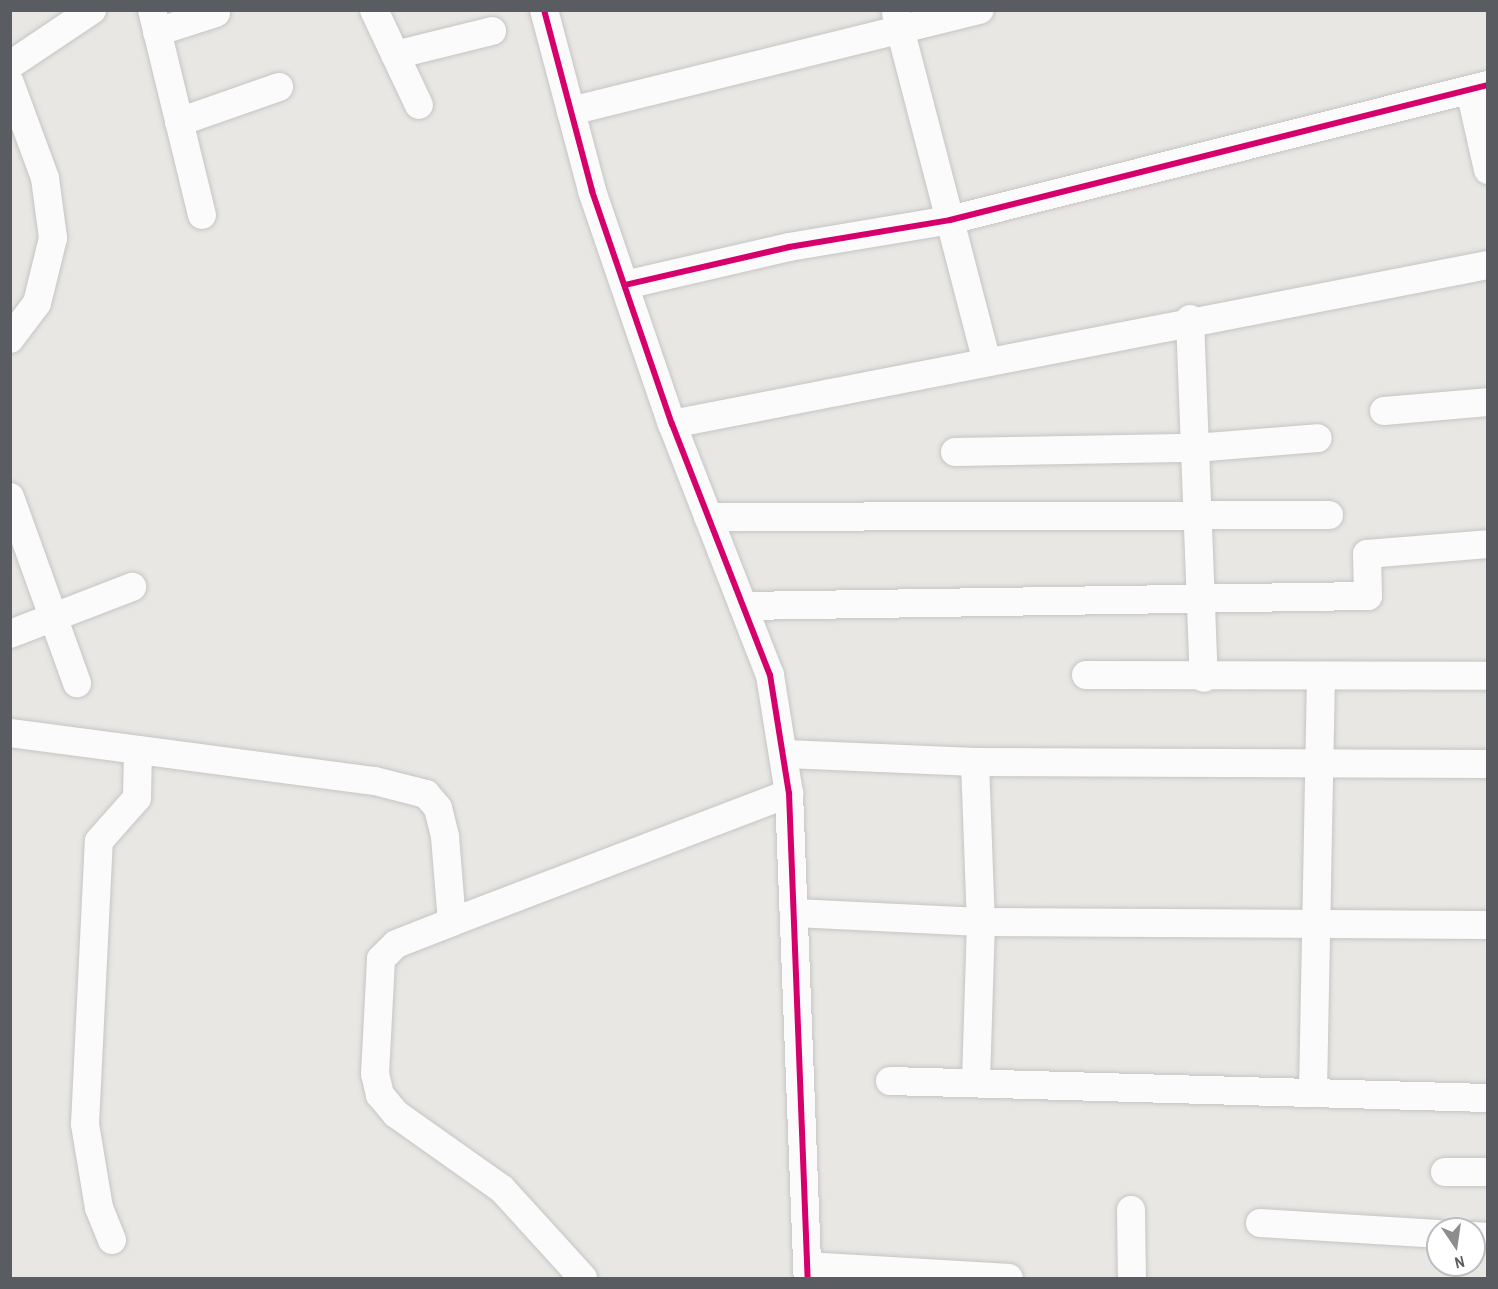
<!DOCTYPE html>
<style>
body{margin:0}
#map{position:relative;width:1498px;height:1289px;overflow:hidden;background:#e8e7e3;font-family:"Archivo Narrow",sans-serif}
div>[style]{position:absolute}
.roads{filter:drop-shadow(0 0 2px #c5c5c5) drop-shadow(0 0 2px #c5c5c5)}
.minor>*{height:28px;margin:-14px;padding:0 14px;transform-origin:14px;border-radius:14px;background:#fcfbfb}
.cycleway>*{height:6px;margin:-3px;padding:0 3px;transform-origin:3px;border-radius:3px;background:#d6006c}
span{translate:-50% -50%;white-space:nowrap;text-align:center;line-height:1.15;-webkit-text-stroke:6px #fff;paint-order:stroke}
.frame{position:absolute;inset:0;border:12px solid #595c60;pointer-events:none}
.north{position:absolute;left:1426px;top:1217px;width:60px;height:60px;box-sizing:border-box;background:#fff;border:2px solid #bdbebf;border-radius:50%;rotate:167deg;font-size:16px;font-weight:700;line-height:24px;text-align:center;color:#595c60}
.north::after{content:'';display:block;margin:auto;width:21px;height:27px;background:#8b8d8e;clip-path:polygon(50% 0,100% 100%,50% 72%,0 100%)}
</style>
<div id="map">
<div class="roads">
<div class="minor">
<i style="left:152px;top:10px;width:211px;rotate:76.3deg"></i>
<i style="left:374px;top:10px;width:105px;rotate:64.7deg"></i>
<i style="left:544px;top:10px;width:187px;rotate:75.1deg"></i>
<i style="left:592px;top:191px;width:246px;rotate:71.1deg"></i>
<i style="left:672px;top:424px;width:269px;rotate:68.7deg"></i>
<i style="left:770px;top:675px;width:120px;rotate:80.9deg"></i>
<i style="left:789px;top:793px;width:485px;rotate:87.8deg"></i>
<i style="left:896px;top:13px;width:358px;rotate:75.4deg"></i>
<i style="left:157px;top:32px;width:62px;rotate:-17.9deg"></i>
<i style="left:395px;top:55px;width:100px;rotate:-13.9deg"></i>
<i style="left:10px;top:65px;width:99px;rotate:-33.9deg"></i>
<i style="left:10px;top:83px;width:101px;rotate:69.8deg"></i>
<i style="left:45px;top:178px;width:61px;rotate:82.4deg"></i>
<i style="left:53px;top:238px;width:67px;rotate:103.8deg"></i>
<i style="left:37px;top:303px;width:45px;rotate:126.9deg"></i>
<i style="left:1470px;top:90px;width:82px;rotate:77.3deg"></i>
<i style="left:571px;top:111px;width:421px;rotate:-13.9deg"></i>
<i style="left:179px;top:122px;width:106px;rotate:-19.3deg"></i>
<i style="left:625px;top:285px;width:168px;rotate:-13deg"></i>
<i style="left:789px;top:247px;width:163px;rotate:-9.5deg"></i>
<i style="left:950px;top:220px;width:555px;rotate:-14.09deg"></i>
<i style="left:1190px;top:319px;width:359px;rotate:87.8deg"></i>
<i style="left:1384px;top:411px;width:104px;rotate:-4.9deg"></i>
<i style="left:672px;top:424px;width:831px;rotate:-11.03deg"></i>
<i style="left:955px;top:452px;width:240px;rotate:-1deg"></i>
<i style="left:1195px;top:448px;width:123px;rotate:-4.6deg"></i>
<i style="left:10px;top:497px;width:198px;rotate:70.2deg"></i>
<i style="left:708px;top:517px;width:621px;rotate:-0.18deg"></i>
<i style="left:743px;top:606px;width:625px;rotate:-0.92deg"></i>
<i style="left:1368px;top:596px;width:42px;rotate:-91.4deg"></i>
<i style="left:1367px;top:554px;width:121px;rotate:-4.7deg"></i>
<i style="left:10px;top:634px;width:131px;rotate:-21.1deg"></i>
<i style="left:1086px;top:675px;width:402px;rotate:0.1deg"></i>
<i style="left:10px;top:733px;width:368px;rotate:7.5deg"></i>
<i style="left:375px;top:781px;width:53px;rotate:14.3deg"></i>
<i style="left:426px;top:794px;width:18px;rotate:49deg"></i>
<i style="left:438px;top:808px;width:30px;rotate:76deg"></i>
<i style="left:445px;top:837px;width:85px;rotate:85.3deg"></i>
<i style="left:786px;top:754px;width:189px;rotate:2.4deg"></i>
<i style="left:975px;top:762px;width:513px;rotate:0.22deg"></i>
<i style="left:975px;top:762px;width:160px;rotate:87.9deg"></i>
<i style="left:981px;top:922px;width:161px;rotate:91.8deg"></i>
<i style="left:795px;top:913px;width:186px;rotate:2.8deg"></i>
<i style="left:981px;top:922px;width:507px;rotate:0.34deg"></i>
<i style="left:890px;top:1081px;width:598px;rotate:1.63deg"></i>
<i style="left:1313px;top:1092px;width:415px;rotate:-88.9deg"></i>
<i style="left:1445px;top:1172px;width:43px"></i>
<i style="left:1131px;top:1210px;width:68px;rotate:89.2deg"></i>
<i style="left:1260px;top:1223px;width:178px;rotate:3.5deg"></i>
<i style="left:1474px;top:1236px;width:14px;rotate:4deg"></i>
<i style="left:112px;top:1240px;width:35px;rotate:-112deg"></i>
<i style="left:99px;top:1208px;width:85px;rotate:-99.5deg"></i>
<i style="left:85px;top:1124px;width:283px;rotate:-87.2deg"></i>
<i style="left:99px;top:841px;width:57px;rotate:-48.5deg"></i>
<i style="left:137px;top:798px;width:48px;rotate:-88.8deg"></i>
<i style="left:807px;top:1266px;width:202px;rotate:3.4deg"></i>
<i style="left:583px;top:1278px;width:120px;rotate:-132.3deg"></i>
<i style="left:502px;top:1189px;width:130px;rotate:-144.7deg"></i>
<i style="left:396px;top:1114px;width:25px;rotate:-130deg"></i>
<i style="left:380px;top:1095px;width:22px;rotate:-103deg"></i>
<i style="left:375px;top:1074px;width:115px;rotate:-87deg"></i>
<i style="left:381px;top:959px;width:21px;rotate:-45deg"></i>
<i style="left:396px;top:944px;width:60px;rotate:-21.4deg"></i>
<i style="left:452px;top:922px;width:361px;rotate:-20.9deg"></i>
</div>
</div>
<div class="cycleway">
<i style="left:544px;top:10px;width:187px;rotate:75.1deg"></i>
<i style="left:592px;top:191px;width:246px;rotate:71.1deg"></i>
<i style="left:672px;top:424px;width:269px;rotate:68.7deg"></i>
<i style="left:770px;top:675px;width:120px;rotate:80.9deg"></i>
<i style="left:789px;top:793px;width:485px;rotate:87.8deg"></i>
<i style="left:625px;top:285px;width:168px;rotate:-13deg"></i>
<i style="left:789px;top:247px;width:163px;rotate:-9.5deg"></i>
<i style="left:950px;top:220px;width:555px;rotate:-14.09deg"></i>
</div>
<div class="frame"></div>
<div class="north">N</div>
</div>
